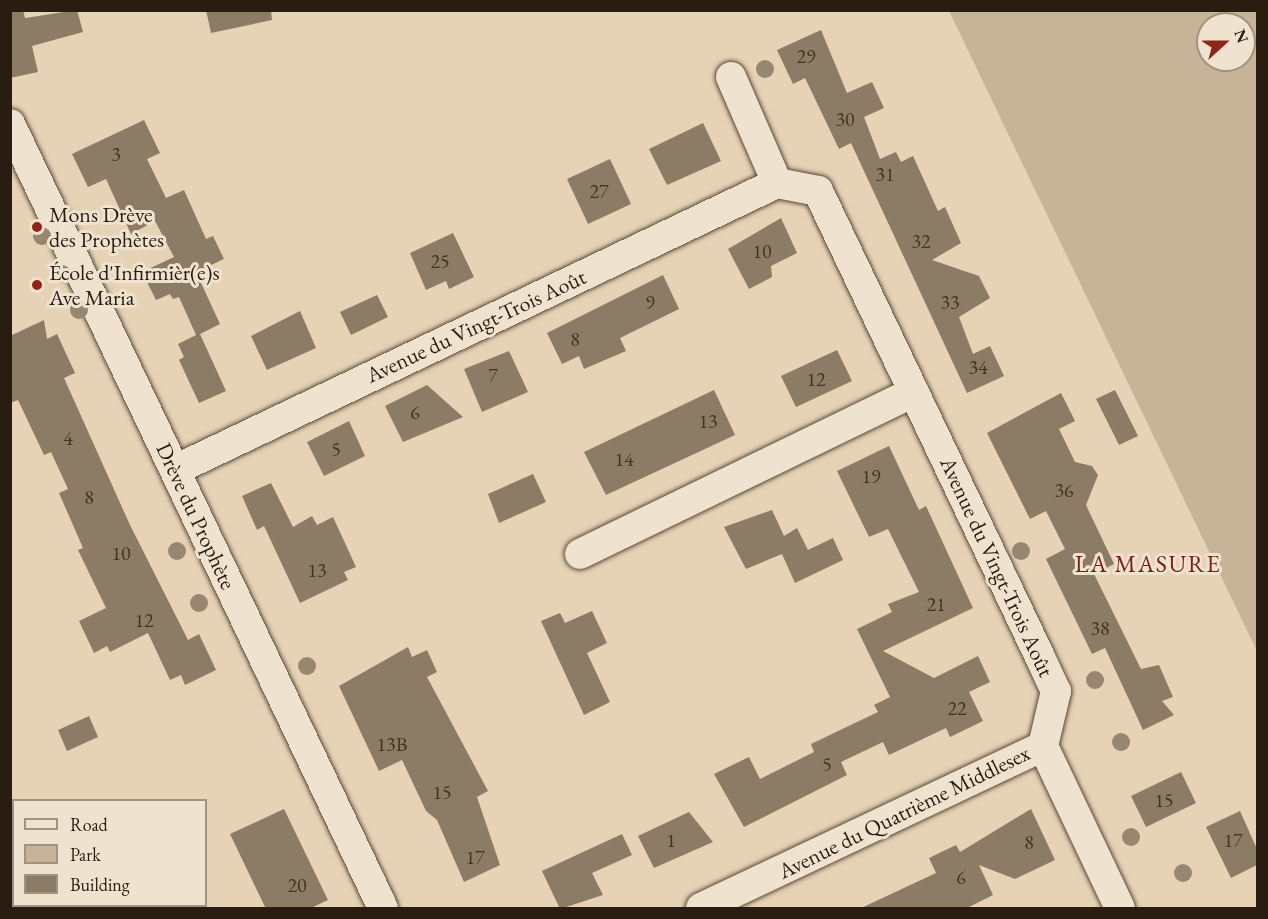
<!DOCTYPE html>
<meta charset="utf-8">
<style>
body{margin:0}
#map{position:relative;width:1268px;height:919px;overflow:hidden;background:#e6d2b4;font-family:"EB Garamond",serif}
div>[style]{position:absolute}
.green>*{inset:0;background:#c6b398}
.building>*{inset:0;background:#8c7b65}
.roads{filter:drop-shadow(0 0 2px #594a39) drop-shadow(0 0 2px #594a39)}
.street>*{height:30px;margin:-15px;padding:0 15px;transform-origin:15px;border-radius:15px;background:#efe2ce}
.trees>*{width:18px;height:18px;margin:-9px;border-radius:50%;background:#988770}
.dots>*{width:16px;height:16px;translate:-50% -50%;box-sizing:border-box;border:3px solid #efe2ce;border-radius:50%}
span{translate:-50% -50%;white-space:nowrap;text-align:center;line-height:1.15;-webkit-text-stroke:6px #efe2ce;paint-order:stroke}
.number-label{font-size:20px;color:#423425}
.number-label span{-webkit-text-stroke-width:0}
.poi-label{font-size:22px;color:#2a1c10}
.left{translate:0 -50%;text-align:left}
.street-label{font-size:22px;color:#2a1c10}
.neighbourhood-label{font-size:24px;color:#7a1f14;letter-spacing:1.5px}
.frame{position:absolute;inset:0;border:12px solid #2a1c10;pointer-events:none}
.legend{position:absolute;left:12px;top:799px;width:195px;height:108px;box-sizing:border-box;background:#efe2ce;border:2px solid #a09382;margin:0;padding:8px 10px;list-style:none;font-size:18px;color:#2a1c10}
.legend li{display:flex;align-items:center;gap:12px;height:30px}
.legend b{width:30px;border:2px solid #a09382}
.north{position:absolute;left:1196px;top:12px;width:60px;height:60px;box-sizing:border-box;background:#efe2ce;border:2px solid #a09382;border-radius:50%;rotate:69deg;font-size:16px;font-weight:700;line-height:24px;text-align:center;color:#2a1c10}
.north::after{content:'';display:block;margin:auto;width:21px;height:27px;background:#8f2418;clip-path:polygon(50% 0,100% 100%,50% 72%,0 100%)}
</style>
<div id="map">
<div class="green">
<i style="clip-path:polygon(evenodd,949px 11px,1257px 11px,1257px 651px,949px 11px,1208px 24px,1244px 24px,1244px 60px,1208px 60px,1208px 24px)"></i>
</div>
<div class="building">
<i style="clip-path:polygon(10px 10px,23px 10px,25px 18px,77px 10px,83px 32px,32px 46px,38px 72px,10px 78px)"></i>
<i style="clip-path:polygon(206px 10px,271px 10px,272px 20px,211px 33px)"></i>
<i style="clip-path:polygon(821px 30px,847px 93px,872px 82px,884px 108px,864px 117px,880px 159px,896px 152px,901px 162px,913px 156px,938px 211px,945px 207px,961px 243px,932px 260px,979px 276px,990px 298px,959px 317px,973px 354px,990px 346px,1004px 376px,967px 393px,851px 143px,839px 149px,805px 78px,793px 84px,777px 50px)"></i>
<i style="clip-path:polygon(144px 120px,160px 153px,147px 159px,166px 198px,184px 190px,206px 239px,213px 236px,224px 259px,196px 272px,220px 324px,200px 334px,226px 391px,199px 403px,179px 360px,184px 357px,178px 344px,196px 335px,179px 297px,173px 299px,170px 294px,156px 300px,142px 272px,174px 257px,155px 221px,131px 234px,106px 179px,88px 187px,72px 154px)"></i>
<i style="clip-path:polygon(703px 123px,721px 161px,667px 185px,649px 149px)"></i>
<i style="clip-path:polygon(610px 159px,631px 204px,588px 224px,567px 179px)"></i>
<i style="clip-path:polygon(781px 218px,797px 253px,771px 266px,772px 277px,749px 289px,728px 249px)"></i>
<i style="clip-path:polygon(453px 233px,474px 277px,449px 289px,446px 281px,426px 290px,410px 253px)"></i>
<i style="clip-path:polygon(663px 275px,679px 309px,620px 338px,626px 351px,584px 369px,579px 356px,562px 364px,547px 333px)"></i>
<i style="clip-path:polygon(377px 295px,388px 317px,351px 335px,340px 312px)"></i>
<i style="clip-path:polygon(300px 311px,316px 348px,267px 370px,251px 336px)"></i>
<i style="clip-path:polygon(44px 320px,47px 339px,57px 334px,75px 373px,64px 378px,130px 525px,188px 640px,199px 634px,216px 670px,185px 685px,181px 675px,170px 680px,148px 633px,110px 652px,107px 646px,94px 653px,79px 621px,106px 608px,78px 550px,83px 548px,59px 493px,68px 489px,51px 452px,44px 455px,18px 400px,10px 403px,10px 336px)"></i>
<i style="clip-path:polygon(837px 350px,852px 381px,796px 407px,781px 376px)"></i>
<i style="clip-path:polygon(509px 351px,528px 392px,482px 412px,464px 369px)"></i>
<i style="clip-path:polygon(427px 385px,463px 417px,403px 442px,385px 406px)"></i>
<i style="clip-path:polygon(714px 390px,735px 435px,606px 495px,584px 452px)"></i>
<i style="clip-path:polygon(1115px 390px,1138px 436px,1119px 445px,1096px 399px)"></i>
<i style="clip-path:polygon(1061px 393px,1075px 421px,1059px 429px,1075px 462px,1092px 466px,1098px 475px,1086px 505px,1114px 564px,1094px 574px,1141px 669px,1159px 665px,1173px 697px,1162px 701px,1174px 715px,1143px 730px,1105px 648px,1092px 654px,1046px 559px,1065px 549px,1046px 511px,1030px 519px,987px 433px)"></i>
<i style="clip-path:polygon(349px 421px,365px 456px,324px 476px,307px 442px)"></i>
<i style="clip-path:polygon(889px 446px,919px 510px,926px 506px,973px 608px,883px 651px,934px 678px,978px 656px,990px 682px,969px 692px,983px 721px,950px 737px,946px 728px,889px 755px,883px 742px,841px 762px,847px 775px,744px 827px,714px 774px,749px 757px,760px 779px,814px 752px,811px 744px,878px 712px,874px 705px,890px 697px,857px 629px,892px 612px,888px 604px,919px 592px,888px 529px,869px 537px,837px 471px)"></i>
<i style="clip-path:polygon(533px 474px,546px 502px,499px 523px,488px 494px)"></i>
<i style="clip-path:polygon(271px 483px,293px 527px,312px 516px,317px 525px,333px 517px,356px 567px,344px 572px,348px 580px,300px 603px,264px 526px,257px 530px,242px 496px)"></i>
<i style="clip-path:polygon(772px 510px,784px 536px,797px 528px,808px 550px,833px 538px,843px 560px,795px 583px,782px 554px,746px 569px,724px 527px)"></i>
<i style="clip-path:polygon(592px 611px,607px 643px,587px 653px,610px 702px,584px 715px,541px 621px,560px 613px,565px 623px)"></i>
<i style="clip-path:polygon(408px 647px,412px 657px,427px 650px,437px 672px,427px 677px,488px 791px,477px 797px,500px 865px,464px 882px,437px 820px,426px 811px,402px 760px,379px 771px,339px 686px)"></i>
<i style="clip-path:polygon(89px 716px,98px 737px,67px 751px,58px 730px)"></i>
<i style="clip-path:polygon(1181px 772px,1196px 803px,1146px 827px,1131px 796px)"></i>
<i style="clip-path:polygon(284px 809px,328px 900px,309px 909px,266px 909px,230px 834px)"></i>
<i style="clip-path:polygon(1031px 809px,1055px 860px,1015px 879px,979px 865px,993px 895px,965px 909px,859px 909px,936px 873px,929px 858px,956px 845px,960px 852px)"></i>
<i style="clip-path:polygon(1240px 811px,1257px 849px,1257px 865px,1231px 878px,1206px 827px)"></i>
<i style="clip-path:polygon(689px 812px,713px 842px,654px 868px,638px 836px)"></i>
<i style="clip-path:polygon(622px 834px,632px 855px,592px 873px,603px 895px,560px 909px,542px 871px)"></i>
</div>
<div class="roads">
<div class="street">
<i style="left:731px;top:77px;width:116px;rotate:66.5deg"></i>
<i style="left:777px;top:183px;width:42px;rotate:11deg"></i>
<i style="left:818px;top:191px;width:514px;rotate:64.53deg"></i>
<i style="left:1039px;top:655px;width:40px;rotate:65deg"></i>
<i style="left:1056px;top:691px;width:57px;rotate:103.3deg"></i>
<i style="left:10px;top:124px;width:868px;rotate:64.56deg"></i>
<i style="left:175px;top:470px;width:667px;rotate:-25.49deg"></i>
<i style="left:580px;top:554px;width:371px;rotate:-25.9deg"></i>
<i style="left:1043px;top:746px;width:179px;rotate:64.6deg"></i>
<i style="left:701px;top:908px;width:378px;rotate:-25.3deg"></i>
</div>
</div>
<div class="trees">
<i style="left:765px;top:69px"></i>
<i style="left:42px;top:236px"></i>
<i style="left:62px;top:274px"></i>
<i style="left:79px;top:310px"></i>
<i style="left:177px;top:551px"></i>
<i style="left:1021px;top:551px"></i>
<i style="left:199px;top:603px"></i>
<i style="left:307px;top:666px"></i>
<i style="left:1095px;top:680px"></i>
<i style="left:1121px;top:742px"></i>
<i style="left:1131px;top:837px"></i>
<i style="left:1183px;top:873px"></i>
</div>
<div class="dots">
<i style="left:37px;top:227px;background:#8f2418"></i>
<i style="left:37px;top:285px;background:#8f2418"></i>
</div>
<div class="number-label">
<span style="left:806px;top:56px">29</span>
<span style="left:845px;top:119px">30</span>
<span style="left:116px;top:154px">3</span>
<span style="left:885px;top:174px">31</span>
<span style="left:599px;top:191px">27</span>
<span style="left:921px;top:241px">32</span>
<span style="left:762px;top:251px">10</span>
<span style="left:440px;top:261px">25</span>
<span style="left:650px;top:302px">9</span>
<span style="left:950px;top:302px">33</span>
<span style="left:575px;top:339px">8</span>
<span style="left:978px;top:367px">34</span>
<span style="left:493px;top:375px">7</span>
<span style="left:816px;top:379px">12</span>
<span style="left:415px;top:412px">6</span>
<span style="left:708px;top:421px">13</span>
<span style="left:68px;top:438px">4</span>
<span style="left:336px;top:449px">5</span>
<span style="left:624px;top:459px">14</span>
<span style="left:871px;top:476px">19</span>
<span style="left:1064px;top:490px">36</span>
<span style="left:89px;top:497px">8</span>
<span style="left:121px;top:553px">10</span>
<span style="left:317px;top:570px">13</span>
<span style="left:936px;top:604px">21</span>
<span style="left:144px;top:620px">12</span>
<span style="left:1100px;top:628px">38</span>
<span style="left:957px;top:708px">22</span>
<span style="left:392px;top:744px">13B</span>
<span style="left:827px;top:764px">5</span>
<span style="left:442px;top:792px">15</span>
<span style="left:1164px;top:800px">15</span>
<span style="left:671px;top:840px">1</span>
<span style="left:1233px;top:840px">17</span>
<span style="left:1029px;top:842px">8</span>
<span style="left:475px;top:857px">17</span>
<span style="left:961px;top:877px">6</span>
<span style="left:297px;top:885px">20</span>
</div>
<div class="poi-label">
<span class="left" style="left:49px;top:227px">Mons Drève<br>des Prophètes</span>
<span class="left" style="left:49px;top:285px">École d'Infirmièr(e)s<br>Ave Maria</span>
</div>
<div class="street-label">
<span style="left:476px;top:326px;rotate:-25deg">Avenue du Vingt-Trois Août</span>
<span style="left:196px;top:516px;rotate:65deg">Drève du Prophète</span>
<span style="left:997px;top:567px;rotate:65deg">Avenue du Vingt-Trois Août</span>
<span style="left:904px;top:812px;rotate:-26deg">Avenue du Quatrième Middlesex</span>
</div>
<div class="neighbourhood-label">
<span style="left:1148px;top:564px">LA MASURE</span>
</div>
<div class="frame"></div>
<ul class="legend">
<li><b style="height:8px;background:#efe2ce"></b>Road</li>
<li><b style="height:16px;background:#c6b398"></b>Park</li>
<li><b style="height:16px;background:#8c7b65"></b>Building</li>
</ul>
<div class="north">N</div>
</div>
